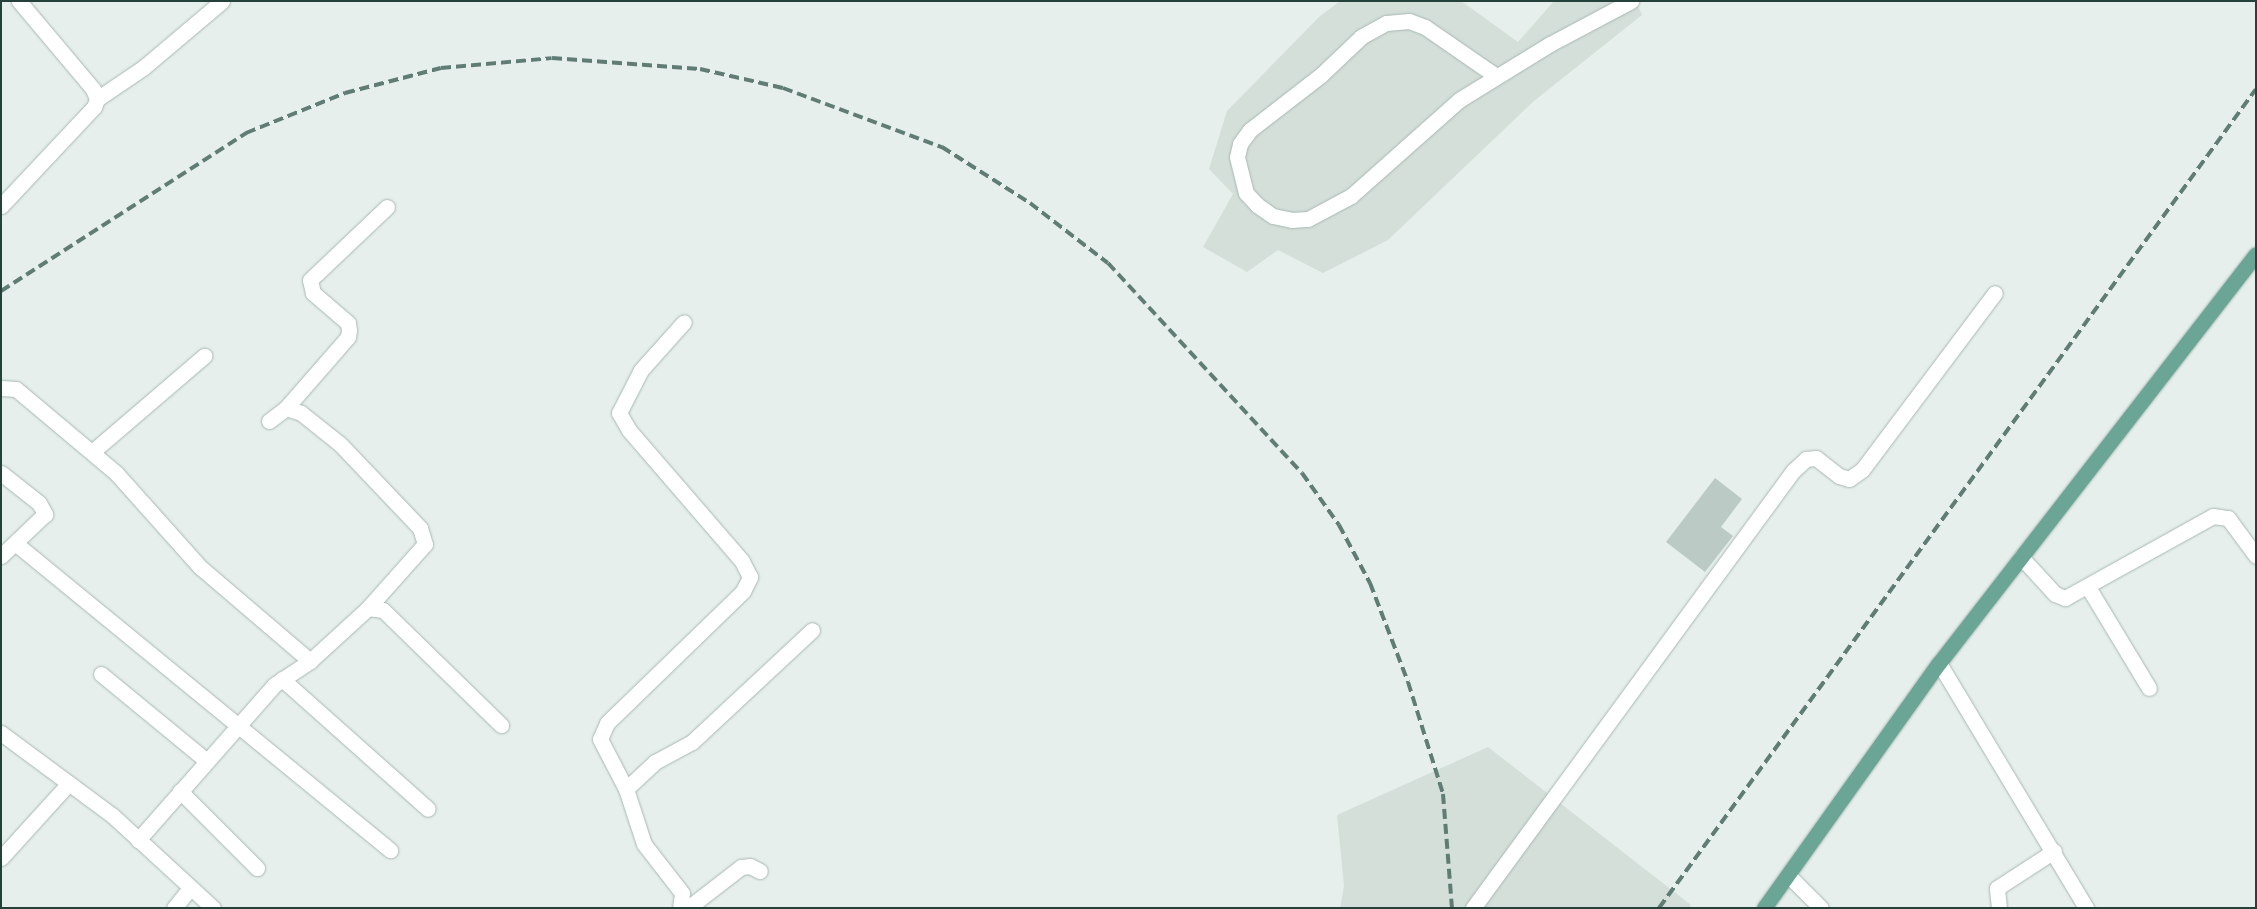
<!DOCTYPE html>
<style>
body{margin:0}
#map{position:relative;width:2257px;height:909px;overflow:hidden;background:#e6efeb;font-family:"DM Sans",sans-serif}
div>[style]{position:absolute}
.built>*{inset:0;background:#d4dfda}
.building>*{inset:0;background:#bbcac4}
.roads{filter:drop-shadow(0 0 1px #a8b8b2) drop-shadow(0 0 1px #a8b8b2)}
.minor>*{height:15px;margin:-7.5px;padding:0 7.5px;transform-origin:7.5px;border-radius:7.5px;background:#fff}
.major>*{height:15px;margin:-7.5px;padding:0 7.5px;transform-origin:7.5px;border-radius:7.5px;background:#6aa596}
.rail>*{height:4px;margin-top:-2px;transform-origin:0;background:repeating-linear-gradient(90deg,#5f7d75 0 10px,transparent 0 15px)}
span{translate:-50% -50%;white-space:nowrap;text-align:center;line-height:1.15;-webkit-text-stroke:5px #f7fbf9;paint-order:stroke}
.frame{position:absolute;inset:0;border:2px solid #24423a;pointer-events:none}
</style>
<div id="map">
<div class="built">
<i style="clip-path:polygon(1340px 1px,1461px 1px,1518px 42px,1554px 1px,1636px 1px,1642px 15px,1534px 101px,1388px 240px,1323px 273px,1278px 250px,1247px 272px,1203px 247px,1233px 194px,1209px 169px,1227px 111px,1319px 17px)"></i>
<i style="clip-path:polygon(1488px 747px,1691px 905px,1689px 908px,1340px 908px,1344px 886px,1337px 815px)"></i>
</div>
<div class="building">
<i style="clip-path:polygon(1715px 478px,1742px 499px,1721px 527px,1733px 536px,1705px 572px,1666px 542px)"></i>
</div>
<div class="roads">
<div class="minor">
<i style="left:1496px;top:76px;width:86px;rotate:-145.4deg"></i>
<i style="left:1425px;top:27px;width:17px;rotate:-159deg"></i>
<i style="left:1409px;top:21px;width:23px;rotate:175deg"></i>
<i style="left:1386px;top:23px;width:29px;rotate:151deg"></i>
<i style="left:1361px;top:37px;width:55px;rotate:136.5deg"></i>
<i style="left:1321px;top:75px;width:90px;rotate:142.2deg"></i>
<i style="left:1250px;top:130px;width:17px;rotate:126deg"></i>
<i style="left:1240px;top:144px;width:13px;rotate:103deg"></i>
<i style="left:1237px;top:157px;width:37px;rotate:76deg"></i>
<i style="left:1246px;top:193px;width:16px;rotate:47deg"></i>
<i style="left:1257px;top:205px;width:19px;rotate:35deg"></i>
<i style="left:1273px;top:216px;width:19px;rotate:12deg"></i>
<i style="left:1292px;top:220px;width:16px;rotate:-4deg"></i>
<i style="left:1308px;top:219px;width:49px;rotate:-28.1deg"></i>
<i style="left:1351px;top:196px;width:144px;rotate:-41.6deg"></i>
<i style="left:1459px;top:100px;width:107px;rotate:-31.6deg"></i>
<i style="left:1550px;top:44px;width:92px;rotate:-28deg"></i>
<i style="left:97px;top:99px;width:57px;rotate:-34.2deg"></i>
<i style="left:144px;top:67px;width:102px;rotate:-40.2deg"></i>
<i style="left:1px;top:206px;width:136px;rotate:-46.8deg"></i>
<i style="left:94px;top:107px;width:9px;rotate:-69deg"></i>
<i style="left:97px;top:99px;width:11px;rotate:-112deg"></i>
<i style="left:93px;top:89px;width:115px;rotate:-130.1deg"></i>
<i style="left:1px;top:388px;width:15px;rotate:4deg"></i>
<i style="left:16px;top:389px;width:131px;rotate:40deg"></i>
<i style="left:116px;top:473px;width:126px;rotate:48.2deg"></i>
<i style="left:200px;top:567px;width:145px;rotate:40.5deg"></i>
<i style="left:286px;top:408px;width:94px;rotate:-48.9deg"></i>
<i style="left:348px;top:337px;width:7px;rotate:-82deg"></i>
<i style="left:349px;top:330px;width:7px;rotate:-98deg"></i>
<i style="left:348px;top:323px;width:46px;rotate:-139.4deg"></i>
<i style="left:313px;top:293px;width:13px;rotate:-103deg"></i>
<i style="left:310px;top:280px;width:106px;rotate:-43.5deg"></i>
<i style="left:269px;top:421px;width:21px;rotate:-37deg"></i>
<i style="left:286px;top:408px;width:16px;rotate:18deg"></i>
<i style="left:301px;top:413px;width:50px;rotate:38.5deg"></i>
<i style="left:340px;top:444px;width:116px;rotate:46.4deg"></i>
<i style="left:420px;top:528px;width:17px;rotate:73deg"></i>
<i style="left:425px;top:544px;width:86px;rotate:131.7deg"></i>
<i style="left:92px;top:452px;width:148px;rotate:-40.6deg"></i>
<i style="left:1px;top:473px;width:48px;rotate:38.3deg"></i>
<i style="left:39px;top:503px;width:13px;rotate:61deg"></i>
<i style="left:45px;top:514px;width:61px;rotate:136.3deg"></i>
<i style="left:15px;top:543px;width:485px;rotate:39.3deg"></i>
<i style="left:2021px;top:557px;width:50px;rotate:47.4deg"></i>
<i style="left:2055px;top:594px;width:11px;rotate:22deg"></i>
<i style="left:2065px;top:598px;width:169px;rotate:-29deg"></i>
<i style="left:2213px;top:516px;width:15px;rotate:8deg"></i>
<i style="left:2228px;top:518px;width:47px;rotate:53.6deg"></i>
<i style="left:2088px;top:587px;width:118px;rotate:58.9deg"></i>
<i style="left:1939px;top:663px;width:286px;rotate:59deg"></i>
<i style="left:101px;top:674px;width:137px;rotate:39.4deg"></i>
<i style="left:282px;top:679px;width:195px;rotate:41.7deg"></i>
<i style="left:1px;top:733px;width:139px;rotate:36.5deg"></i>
<i style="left:113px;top:816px;width:136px;rotate:42.6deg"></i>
<i style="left:626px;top:789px;width:40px;rotate:-43deg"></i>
<i style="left:655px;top:762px;width:42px;rotate:-28.4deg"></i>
<i style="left:692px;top:742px;width:164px;rotate:-43deg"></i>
<i style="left:180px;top:791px;width:109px;rotate:45deg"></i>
<i style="left:138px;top:840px;width:206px;rotate:-48.7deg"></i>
<i style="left:274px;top:685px;width:43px;rotate:-33.7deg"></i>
<i style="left:310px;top:661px;width:79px;rotate:-42.4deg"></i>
<i style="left:368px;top:608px;width:15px;rotate:8deg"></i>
<i style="left:383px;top:610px;width:165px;rotate:44.3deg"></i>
<i style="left:1px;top:858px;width:101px;rotate:-47.8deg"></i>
<i style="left:1789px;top:876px;width:45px;rotate:45deg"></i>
<i style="left:174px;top:908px;width:26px;rotate:-51deg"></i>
<i style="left:680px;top:908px;width:15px;rotate:-82deg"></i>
<i style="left:682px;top:893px;width:62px;rotate:-127.8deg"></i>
<i style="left:644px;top:844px;width:58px;rotate:-108.1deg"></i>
<i style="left:626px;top:789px;width:56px;rotate:-117.5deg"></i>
<i style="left:600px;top:739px;width:17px;rotate:-66deg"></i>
<i style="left:607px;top:723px;width:190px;rotate:-44.1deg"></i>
<i style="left:743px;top:591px;width:16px;rotate:-63deg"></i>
<i style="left:750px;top:577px;width:18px;rotate:-117deg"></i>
<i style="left:742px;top:561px;width:173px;rotate:-130.8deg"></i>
<i style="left:629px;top:430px;width:20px;rotate:-120deg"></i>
<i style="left:619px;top:413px;width:48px;rotate:-62.9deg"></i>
<i style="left:641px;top:370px;width:64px;rotate:-48.1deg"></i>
<i style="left:688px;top:908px;width:67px;rotate:-37.7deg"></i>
<i style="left:741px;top:867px;width:9px;rotate:-6deg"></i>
<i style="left:750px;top:866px;width:11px;rotate:27deg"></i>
<i style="left:1473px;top:908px;width:542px;rotate:-53.79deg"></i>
<i style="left:1793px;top:471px;width:18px;rotate:-43deg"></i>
<i style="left:1806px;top:459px;width:10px;rotate:-6deg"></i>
<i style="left:1816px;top:458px;width:29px;rotate:38deg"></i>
<i style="left:1839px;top:476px;width:10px;rotate:17deg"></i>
<i style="left:1849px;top:479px;width:16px;rotate:-35deg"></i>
<i style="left:1862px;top:470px;width:221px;rotate:-53.1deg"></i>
<i style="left:1999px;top:908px;width:20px;rotate:-96deg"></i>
<i style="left:1997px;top:888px;width:68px;rotate:-33deg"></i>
</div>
<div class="major">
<i style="left:1764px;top:908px;width:301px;rotate:-54.5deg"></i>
<i style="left:1939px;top:663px;width:517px;rotate:-52.22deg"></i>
</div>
</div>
<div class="rail">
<i style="left:1px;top:291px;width:292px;rotate:-32.8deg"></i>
<i style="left:246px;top:133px;width:107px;rotate:-22deg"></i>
<i style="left:345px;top:93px;width:99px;rotate:-14.6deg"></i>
<i style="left:441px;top:68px;width:111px;rotate:-5.1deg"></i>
<i style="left:552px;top:58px;width:148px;rotate:4.3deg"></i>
<i style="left:700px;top:69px;width:85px;rotate:12.9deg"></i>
<i style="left:783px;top:88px;width:170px;rotate:20.4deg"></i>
<i style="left:942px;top:147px;width:104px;rotate:32.5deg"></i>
<i style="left:1030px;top:203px;width:98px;rotate:37.6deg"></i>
<i style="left:1108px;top:263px;width:286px;rotate:47.3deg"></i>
<i style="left:1302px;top:473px;width:64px;rotate:54.6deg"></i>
<i style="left:1339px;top:525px;width:66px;rotate:61.9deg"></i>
<i style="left:1370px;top:583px;width:106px;rotate:69deg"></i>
<i style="left:1408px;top:682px;width:117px;rotate:72.6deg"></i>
<i style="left:1443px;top:794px;width:114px;rotate:85.5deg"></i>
<i style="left:1659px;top:908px;width:1013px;rotate:-53.91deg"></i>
</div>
<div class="frame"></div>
</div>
